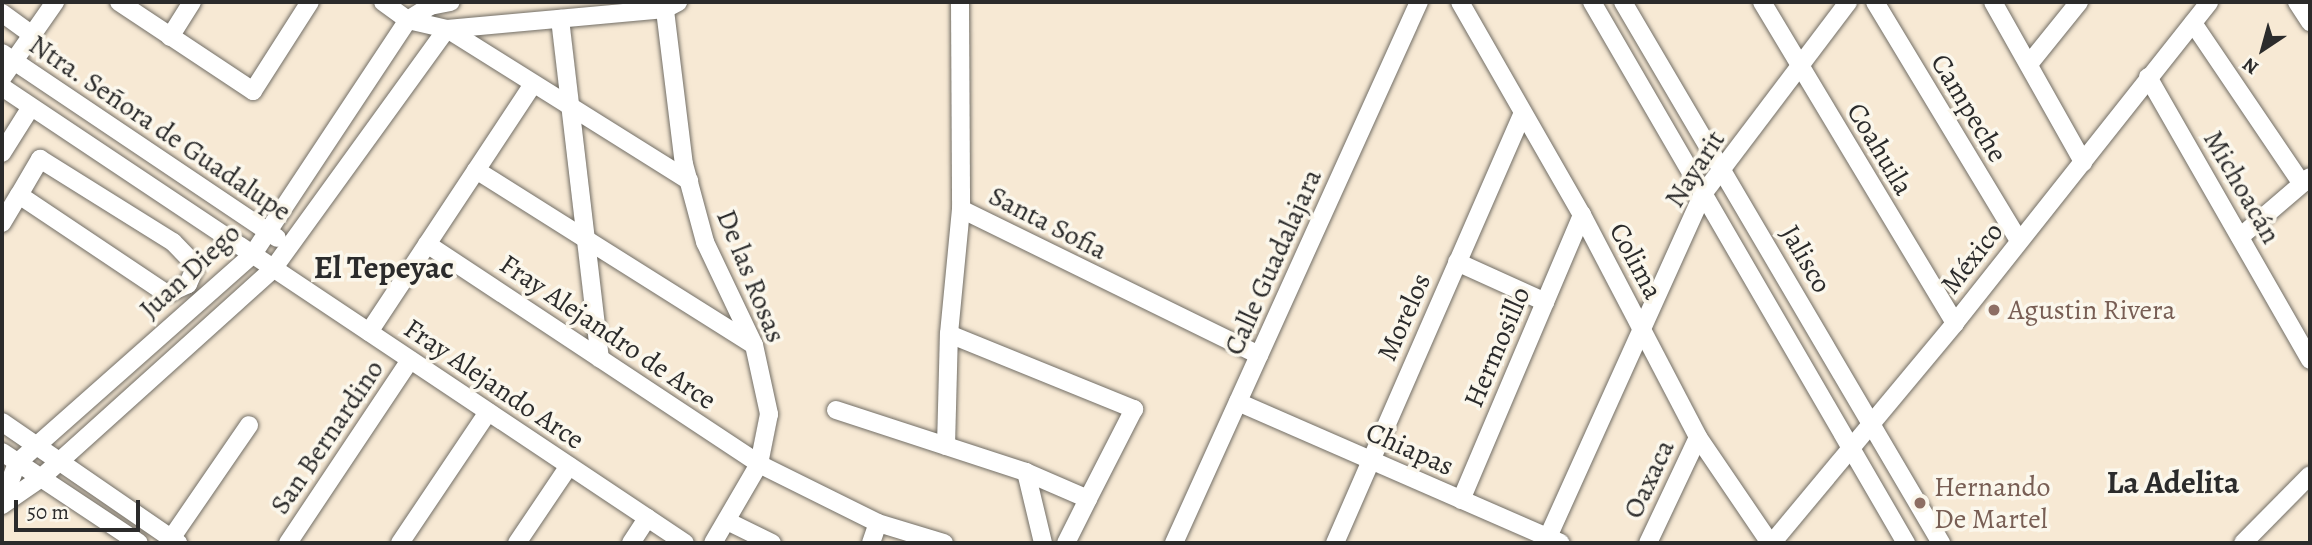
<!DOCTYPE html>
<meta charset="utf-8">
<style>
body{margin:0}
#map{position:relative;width:2312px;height:545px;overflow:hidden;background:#f7e9d4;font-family:Alegreya,serif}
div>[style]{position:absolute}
.roads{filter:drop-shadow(0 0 2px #726e66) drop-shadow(0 0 2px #726e66)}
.minor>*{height:18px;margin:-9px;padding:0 9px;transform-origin:9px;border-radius:9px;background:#fff}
.dots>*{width:19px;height:19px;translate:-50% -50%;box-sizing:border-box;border:4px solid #fbf7ec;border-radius:50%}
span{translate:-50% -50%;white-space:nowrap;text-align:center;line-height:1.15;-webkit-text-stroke:7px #fbf7ec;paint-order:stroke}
.street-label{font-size:28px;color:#2b2b2b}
.education-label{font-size:28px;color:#785e54}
.left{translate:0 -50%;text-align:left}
.quarter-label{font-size:32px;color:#2b2b2b;font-weight:700}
.frame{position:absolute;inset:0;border:4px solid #2b2b2b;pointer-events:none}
.north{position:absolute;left:2228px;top:14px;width:70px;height:70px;-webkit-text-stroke:5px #fbf7ec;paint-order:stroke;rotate:216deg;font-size:19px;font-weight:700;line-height:28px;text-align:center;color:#2b2b2b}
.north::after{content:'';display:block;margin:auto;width:24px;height:32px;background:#2b2b2b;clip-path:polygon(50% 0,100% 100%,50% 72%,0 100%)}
.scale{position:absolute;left:14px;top:500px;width:126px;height:32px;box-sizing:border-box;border:4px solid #2b2b2b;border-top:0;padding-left:9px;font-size:21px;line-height:24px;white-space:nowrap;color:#2b2b2b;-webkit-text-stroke:5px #fbf7ec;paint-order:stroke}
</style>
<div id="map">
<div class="roads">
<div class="minor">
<i style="left:119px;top:2px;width:161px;rotate:33.6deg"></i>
<i style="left:253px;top:91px;width:106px;rotate:-57.4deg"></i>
<i style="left:383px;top:2px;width:31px;rotate:36deg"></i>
<i style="left:408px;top:20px;width:40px;rotate:13deg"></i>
<i style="left:447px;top:29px;width:286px;rotate:32.1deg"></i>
<i style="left:664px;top:2px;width:163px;rotate:83deg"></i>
<i style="left:684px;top:164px;width:81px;rotate:74.9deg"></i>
<i style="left:705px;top:242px;width:114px;rotate:64.6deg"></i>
<i style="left:754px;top:345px;width:71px;rotate:77.7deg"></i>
<i style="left:769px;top:414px;width:51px;rotate:101.3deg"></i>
<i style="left:759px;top:464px;width:91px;rotate:120.2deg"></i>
<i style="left:960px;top:2px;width:207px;rotate:89.7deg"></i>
<i style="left:961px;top:209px;width:332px;rotate:26.1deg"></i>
<i style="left:1460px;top:2px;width:245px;rotate:60.2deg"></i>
<i style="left:1582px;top:215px;width:250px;rotate:62.4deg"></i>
<i style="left:1698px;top:437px;width:128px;rotate:55.8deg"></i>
<i style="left:1592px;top:2px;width:626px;rotate:59.87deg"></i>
<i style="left:1623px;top:2px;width:628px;rotate:59.55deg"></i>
<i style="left:1762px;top:2px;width:375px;rotate:59deg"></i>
<i style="left:1875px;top:2px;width:279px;rotate:58.9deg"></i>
<i style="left:1993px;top:2px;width:184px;rotate:60.6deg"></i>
<i style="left:2297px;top:2px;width:24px;rotate:57deg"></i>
<i style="left:2px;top:13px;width:37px;rotate:36deg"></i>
<i style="left:560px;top:19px;width:342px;rotate:83.3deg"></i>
<i style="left:2193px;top:23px;width:194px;rotate:55.9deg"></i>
<i style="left:447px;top:29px;width:219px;rotate:-5.2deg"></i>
<i style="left:665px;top:9px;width:15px;rotate:-28deg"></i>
<i style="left:170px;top:37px;width:41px;rotate:-57.8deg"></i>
<i style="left:2px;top:53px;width:331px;rotate:33.9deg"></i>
<i style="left:2029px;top:64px;width:80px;rotate:-51.1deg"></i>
<i style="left:2148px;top:77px;width:326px;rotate:60.2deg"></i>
<i style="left:2px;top:78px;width:93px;rotate:-55.1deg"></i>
<i style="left:2px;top:87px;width:821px;rotate:33.73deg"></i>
<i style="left:2px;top:153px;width:54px;rotate:-57.8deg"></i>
<i style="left:476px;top:170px;width:328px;rotate:32.2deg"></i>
<i style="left:961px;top:209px;width:126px;rotate:95.5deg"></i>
<i style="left:949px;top:334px;width:200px;rotate:22.1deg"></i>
<i style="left:1134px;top:409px;width:101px;rotate:117.1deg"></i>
<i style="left:1088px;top:499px;width:68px;rotate:-156.5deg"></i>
<i style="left:1026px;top:472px;width:73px;rotate:76.5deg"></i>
<i style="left:2px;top:223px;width:33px;rotate:-59deg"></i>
<i style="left:19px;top:195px;width:42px;rotate:-59.7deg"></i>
<i style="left:40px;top:159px;width:157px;rotate:32deg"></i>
<i style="left:173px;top:242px;width:33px;rotate:46deg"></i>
<i style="left:196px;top:266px;width:20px;rotate:114deg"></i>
<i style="left:188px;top:284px;width:23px;rotate:155deg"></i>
<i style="left:167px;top:294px;width:178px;rotate:-146.2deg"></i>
<i style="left:2240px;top:237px;width:92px;rotate:-40.6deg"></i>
<i style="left:427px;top:244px;width:398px;rotate:33.5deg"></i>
<i style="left:759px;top:464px;width:133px;rotate:26.4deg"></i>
<i style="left:878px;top:523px;width:69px;rotate:16.9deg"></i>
<i style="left:1457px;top:262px;width:97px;rotate:24.4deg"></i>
<i style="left:369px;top:332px;width:297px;rotate:-56.5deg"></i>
<i style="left:1238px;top:402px;width:352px;rotate:23.6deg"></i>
<i style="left:836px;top:410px;width:200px;rotate:18.1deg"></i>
<i style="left:2px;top:422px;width:214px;rotate:34.5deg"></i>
<i style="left:946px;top:446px;width:112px;rotate:-88.5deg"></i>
<i style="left:2px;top:452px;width:164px;rotate:33.6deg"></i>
<i style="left:1461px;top:500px;width:310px;rotate:-67deg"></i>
<i style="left:2px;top:503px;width:43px;rotate:-69.4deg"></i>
<i style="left:17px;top:463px;width:315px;rotate:-41.5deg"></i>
<i style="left:253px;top:254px;width:281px;rotate:-56.5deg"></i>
<i style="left:408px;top:20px;width:26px;rotate:-32deg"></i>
<i style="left:430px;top:6px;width:21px;rotate:-11deg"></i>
<i style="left:2px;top:505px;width:47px;rotate:-34.7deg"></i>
<i style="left:41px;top:478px;width:312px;rotate:-42deg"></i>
<i style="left:273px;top:269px;width:296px;rotate:-54.1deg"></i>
<i style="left:727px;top:521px;width:50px;rotate:26.1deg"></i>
<i style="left:1548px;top:537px;width:376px;rotate:-65.7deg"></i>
<i style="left:1703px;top:194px;width:241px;rotate:-52.9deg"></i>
<i style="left:168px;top:543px;width:143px;rotate:-55.5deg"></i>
<i style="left:288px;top:543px;width:220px;rotate:-56.3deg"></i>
<i style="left:400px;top:543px;width:158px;rotate:-56.1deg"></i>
<i style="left:517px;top:543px;width:93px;rotate:-56deg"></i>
<i style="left:631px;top:543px;width:30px;rotate:-57deg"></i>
<i style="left:871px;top:543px;width:21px;rotate:-71deg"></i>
<i style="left:1066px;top:543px;width:49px;rotate:-63.4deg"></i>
<i style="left:1174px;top:543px;width:594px;rotate:-65.64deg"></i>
<i style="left:1335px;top:543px;width:469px;rotate:-66.4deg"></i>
<i style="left:1648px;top:543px;width:117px;rotate:-64.7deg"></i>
<i style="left:1772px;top:543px;width:286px;rotate:-50.2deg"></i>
<i style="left:1955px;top:323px;width:409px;rotate:-51.6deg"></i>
<i style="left:2243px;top:543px;width:95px;rotate:-45.4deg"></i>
</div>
</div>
<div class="dots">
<i style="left:1994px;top:310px;background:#8d6e63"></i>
<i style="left:1920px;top:503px;background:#8d6e63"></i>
</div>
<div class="street-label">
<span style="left:1969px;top:108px;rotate:59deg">Campeche</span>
<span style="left:160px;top:128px;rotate:34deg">Ntra. Señora de Guadalupe</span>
<span style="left:1880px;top:149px;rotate:59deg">Coahuila</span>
<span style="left:1695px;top:169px;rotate:-57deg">Nayarit</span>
<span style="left:2242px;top:187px;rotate:60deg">Michoacán</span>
<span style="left:1048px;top:223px;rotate:27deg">Santa Sofia</span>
<span style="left:1972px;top:258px;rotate:-52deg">México</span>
<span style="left:1806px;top:259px;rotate:60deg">Jalisco</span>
<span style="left:1636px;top:261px;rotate:62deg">Colima</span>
<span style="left:1273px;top:262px;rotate:-66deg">Calle Guadalajara</span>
<span style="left:190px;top:271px;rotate:-43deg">Juan Diego</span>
<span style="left:751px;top:276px;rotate:68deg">De las Rosas</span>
<span style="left:1404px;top:317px;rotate:-66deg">Morelos</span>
<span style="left:608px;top:332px;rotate:34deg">Fray Alejandro de Arce</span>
<span style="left:1497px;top:347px;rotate:-67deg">Hermosillo</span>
<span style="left:494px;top:384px;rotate:34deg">Fray Alejando Arce</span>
<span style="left:327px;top:437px;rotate:-56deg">San Bernardino</span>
<span style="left:1410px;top:449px;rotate:24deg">Chiapas</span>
<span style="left:1649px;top:479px;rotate:-65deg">Oaxaca</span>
</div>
<div class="education-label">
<span class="left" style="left:2008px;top:310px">Agustin Rivera</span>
<span class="left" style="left:1934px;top:503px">Hernando<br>De Martel</span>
</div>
<div class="quarter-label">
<span style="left:384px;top:267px">El Tepeyac</span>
<span style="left:2173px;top:482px">La Adelita</span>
</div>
<div class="frame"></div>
<div class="north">N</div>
<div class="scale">50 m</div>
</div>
